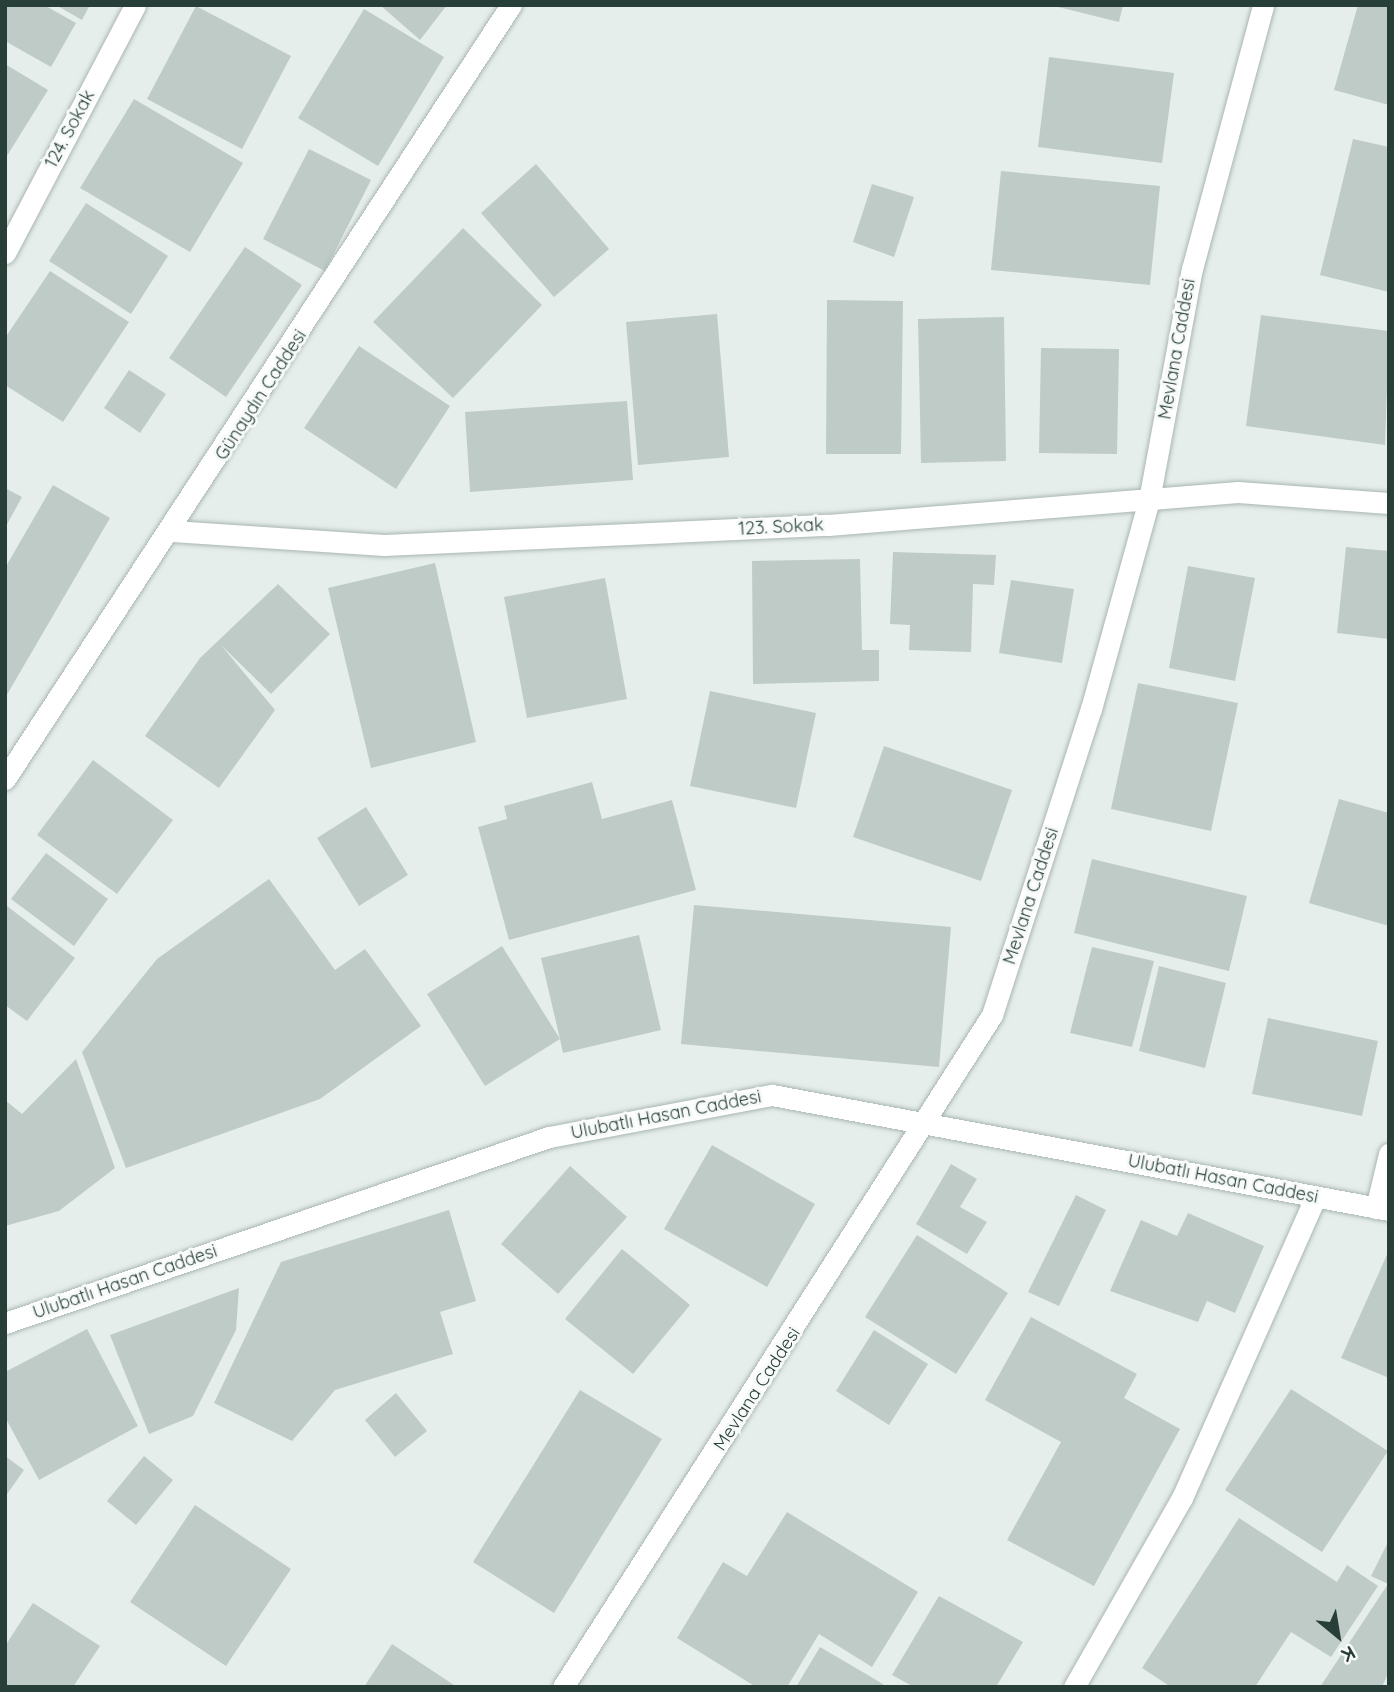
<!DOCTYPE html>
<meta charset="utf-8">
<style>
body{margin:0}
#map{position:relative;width:1394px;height:1692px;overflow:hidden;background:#e6eeeb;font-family:Quicksand,sans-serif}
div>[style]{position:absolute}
.building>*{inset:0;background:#bfcbc7}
.roads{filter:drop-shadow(0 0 2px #a9b6b2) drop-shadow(0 0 2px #a9b6b2)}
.minor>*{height:21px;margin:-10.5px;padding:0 10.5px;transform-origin:10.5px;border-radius:10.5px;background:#fff}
.tertiary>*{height:21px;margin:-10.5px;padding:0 10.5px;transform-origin:10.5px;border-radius:10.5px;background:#fff}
span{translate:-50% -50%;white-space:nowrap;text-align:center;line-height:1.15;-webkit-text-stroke:6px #f7faf9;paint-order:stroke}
.street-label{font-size:18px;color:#273f38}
.frame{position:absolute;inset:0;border:7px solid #273f38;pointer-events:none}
.north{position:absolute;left:1303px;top:1601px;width:70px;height:70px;-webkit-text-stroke:5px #f7faf9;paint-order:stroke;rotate:150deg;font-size:19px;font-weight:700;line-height:28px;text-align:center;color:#273f38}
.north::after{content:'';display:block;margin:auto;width:24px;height:32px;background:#273f38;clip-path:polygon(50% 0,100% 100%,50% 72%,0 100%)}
</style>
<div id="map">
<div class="building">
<i style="clip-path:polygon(5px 5px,44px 5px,76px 23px,51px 67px,5px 41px)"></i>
<i style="clip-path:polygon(56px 5px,90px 5px,82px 20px)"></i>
<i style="clip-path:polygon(380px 5px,447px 5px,420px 40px)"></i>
<i style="clip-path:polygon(1050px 5px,1123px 5px,1119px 22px)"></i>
<i style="clip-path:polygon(1358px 5px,1389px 5px,1389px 105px,1334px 90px)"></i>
<i style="clip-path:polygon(196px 6px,291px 56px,242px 149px,147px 99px)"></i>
<i style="clip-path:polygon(364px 9px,444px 57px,378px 166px,298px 118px)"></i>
<i style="clip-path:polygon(1049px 57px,1174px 73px,1162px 163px,1038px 147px)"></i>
<i style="clip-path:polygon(5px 64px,48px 90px,5px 159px)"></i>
<i style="clip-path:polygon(134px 99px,243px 163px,190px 252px,80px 188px)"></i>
<i style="clip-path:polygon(1353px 139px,1389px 147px,1389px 292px,1320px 275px)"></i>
<i style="clip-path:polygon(309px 149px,371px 180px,325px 271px,263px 239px)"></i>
<i style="clip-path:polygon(536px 164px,609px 249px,554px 297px,481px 213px)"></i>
<i style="clip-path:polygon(1001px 171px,1160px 186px,1150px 285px,991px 270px)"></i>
<i style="clip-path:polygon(872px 184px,914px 197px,894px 257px,853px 242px)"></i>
<i style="clip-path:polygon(86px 203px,168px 256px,131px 314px,49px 261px)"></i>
<i style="clip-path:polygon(463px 228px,542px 305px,453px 398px,373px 322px)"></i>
<i style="clip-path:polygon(245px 247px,302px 285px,226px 397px,169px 358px)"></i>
<i style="clip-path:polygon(50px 271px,129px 322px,63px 422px,5px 385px,5px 338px)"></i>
<i style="clip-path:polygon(827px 300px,903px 301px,901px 454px,826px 454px)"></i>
<i style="clip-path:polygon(717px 314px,729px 457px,638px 465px,626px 322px)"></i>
<i style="clip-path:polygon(1261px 315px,1389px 331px,1385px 445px,1246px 426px)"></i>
<i style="clip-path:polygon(1004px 317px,1006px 461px,921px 463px,918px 319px)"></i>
<i style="clip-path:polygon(359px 346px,450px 406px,396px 489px,304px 428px)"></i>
<i style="clip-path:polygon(1041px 348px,1119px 349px,1117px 454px,1039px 453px)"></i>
<i style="clip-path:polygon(129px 370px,166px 394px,140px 433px,104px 408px)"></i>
<i style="clip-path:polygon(627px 401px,633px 480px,470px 492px,465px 412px)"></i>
<i style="clip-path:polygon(53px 485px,110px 518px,5px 698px,5px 568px)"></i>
<i style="clip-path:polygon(5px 488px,22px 497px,5px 528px)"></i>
<i style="clip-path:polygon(1346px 547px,1389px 551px,1389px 639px,1337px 633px)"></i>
<i style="clip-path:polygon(893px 552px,996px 555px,994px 585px,973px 584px,971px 652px,909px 650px,910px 625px,890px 624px)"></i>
<i style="clip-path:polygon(860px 559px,862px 650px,879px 650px,879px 681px,753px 684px,752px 561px)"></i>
<i style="clip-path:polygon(435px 563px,476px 742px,371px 768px,328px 588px)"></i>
<i style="clip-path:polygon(1188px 566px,1255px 578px,1235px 681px,1169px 668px)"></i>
<i style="clip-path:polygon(605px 578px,627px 699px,527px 718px,504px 597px)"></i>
<i style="clip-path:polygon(1011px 580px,1074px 589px,1062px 663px,999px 653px)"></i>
<i style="clip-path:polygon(278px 584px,330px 634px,271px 694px,221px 645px,275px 710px,219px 788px,145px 736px,200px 658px)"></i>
<i style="clip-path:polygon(1138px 683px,1238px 703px,1211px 831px,1111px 809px)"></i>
<i style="clip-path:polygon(710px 691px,816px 713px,796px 808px,690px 786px)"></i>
<i style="clip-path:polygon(884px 746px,1012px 790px,981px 881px,853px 837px)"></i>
<i style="clip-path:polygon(93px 760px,173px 820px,117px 894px,37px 835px)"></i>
<i style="clip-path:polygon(592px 782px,602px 819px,672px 800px,696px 890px,509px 940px,478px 827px,507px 819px,504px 806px)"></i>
<i style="clip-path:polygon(1339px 799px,1389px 813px,1389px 926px,1309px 903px)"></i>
<i style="clip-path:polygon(366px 807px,408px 875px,359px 906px,317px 838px)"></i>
<i style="clip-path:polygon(46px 853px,108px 899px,74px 946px,11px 899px)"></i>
<i style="clip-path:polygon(1092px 859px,1247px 896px,1229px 971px,1074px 933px)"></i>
<i style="clip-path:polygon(269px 879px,335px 970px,365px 949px,421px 1026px,320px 1099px,126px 1168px,82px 1052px,157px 959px)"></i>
<i style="clip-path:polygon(694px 905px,951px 927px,939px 1067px,681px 1044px)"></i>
<i style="clip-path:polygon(7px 906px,75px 958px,27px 1021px,5px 1005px)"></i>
<i style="clip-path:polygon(639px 935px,661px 1030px,563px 1053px,560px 1039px,485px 1086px,427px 994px,502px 946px,560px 1039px,541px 958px)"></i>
<i style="clip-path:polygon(1092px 947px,1154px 961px,1132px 1047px,1070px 1033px)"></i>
<i style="clip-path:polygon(1159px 966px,1226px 983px,1205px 1068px,1139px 1051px)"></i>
<i style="clip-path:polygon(1268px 1018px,1378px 1041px,1362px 1116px,1252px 1094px)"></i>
<i style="clip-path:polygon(76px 1059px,115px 1168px,59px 1211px,5px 1226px,5px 1100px,22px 1114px)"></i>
<i style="clip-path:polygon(712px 1145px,815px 1204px,767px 1287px,664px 1229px)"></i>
<i style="clip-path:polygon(951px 1164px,977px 1179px,960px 1207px,987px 1222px,967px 1254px,916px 1224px)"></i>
<i style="clip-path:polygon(570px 1166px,627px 1217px,558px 1294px,501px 1244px)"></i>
<i style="clip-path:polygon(1076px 1195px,1106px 1210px,1059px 1306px,1028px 1292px)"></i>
<i style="clip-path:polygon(449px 1210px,476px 1301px,440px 1312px,453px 1354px,335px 1390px,292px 1441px,214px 1403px,281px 1262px)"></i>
<i style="clip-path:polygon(1188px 1213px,1264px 1246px,1235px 1313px,1207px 1301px,1198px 1322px,1110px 1291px,1141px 1220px,1177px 1236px)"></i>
<i style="clip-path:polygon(917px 1235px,1008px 1293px,956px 1374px,865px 1317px)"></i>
<i style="clip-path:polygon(622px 1249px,690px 1305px,633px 1374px,565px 1319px)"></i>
<i style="clip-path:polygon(1389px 1250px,1389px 1378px,1341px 1358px)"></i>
<i style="clip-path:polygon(239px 1288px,236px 1330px,193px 1416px,149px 1434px,110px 1335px)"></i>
<i style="clip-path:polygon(1031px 1317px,1137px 1374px,1124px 1398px,1180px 1429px,1094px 1586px,1007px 1540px,1061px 1442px,985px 1400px)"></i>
<i style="clip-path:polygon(87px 1329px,138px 1426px,39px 1480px,5px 1417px,5px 1372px)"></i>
<i style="clip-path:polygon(874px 1330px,928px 1364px,889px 1425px,836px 1391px)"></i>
<i style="clip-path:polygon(1291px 1389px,1388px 1451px,1322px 1552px,1225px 1490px)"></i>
<i style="clip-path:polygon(580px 1390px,662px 1439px,554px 1613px,473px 1562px)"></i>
<i style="clip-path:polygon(396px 1393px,427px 1431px,395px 1457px,365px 1420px)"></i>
<i style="clip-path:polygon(5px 1456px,24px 1470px,5px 1497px)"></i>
<i style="clip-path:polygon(144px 1456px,173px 1480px,136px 1525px,107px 1501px)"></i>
<i style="clip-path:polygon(195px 1505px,291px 1569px,226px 1666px,130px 1602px)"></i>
<i style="clip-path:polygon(787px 1512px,918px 1592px,872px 1667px,819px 1634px,787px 1687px,756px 1687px,677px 1638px,723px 1562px,747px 1576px)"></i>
<i style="clip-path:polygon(1239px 1518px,1337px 1582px,1347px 1565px,1378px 1586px,1331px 1657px,1291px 1632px,1255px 1687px,1171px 1687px,1142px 1668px)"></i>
<i style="clip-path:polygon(1389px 1540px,1389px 1671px,1382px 1687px,1320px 1687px,1388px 1584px,1371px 1576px)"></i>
<i style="clip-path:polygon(939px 1596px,1023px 1642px,996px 1687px,914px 1687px,892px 1675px)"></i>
<i style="clip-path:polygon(33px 1603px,100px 1646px,73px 1687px,5px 1687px,5px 1646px)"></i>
<i style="clip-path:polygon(392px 1644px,457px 1687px,364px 1687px)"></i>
<i style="clip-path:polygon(820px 1647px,878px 1681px,887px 1687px,796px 1687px)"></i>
</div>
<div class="roads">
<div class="minor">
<i style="left:5px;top:253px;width:280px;rotate:-62.3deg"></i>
<i style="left:172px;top:531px;width:212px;rotate:3.8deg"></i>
<i style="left:384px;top:545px;width:444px;rotate:-2.6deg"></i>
<i style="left:828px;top:525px;width:411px;rotate:-4.6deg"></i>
<i style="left:1238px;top:492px;width:151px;rotate:4.2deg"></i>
<i style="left:1376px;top:1208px;width:56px;rotate:-76.5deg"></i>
<i style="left:563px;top:1687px;width:797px;rotate:-57.45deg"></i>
<i style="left:992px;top:1015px;width:322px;rotate:-72.1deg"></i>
<i style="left:1091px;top:709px;width:217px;rotate:-74.5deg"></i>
<i style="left:1149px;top:500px;width:235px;rotate:-79.5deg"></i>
<i style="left:1192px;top:269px;width:273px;rotate:-74.9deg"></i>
</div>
<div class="tertiary">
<i style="left:5px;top:779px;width:925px;rotate:-56.83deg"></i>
<i style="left:5px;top:1323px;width:575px;rotate:-18.88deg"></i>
<i style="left:549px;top:1137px;width:227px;rotate:-10.7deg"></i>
<i style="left:772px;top:1095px;width:628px;rotate:10.56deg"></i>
<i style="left:1074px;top:1687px;width:218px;rotate:-60.3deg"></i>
<i style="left:1182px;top:1498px;width:330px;rotate:-66.1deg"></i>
</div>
</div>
<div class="street-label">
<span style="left:70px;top:129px;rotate:-62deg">124. Sokak</span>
<span style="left:1177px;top:349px;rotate:-80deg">Mevlana Caddesi</span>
<span style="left:261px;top:395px;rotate:-57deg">Günaydın Caddesi</span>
<span style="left:781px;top:527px;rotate:-3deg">123. Sokak</span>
<span style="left:1031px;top:896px;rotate:-72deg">Mevlana Caddesi</span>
<span style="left:666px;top:1115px;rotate:-11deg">Ulubatlı Hasan Caddesi</span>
<span style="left:1223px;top:1179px;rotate:11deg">Ulubatlı Hasan Caddesi</span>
<span style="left:125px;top:1282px;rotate:-19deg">Ulubatlı Hasan Caddesi</span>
<span style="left:757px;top:1389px;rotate:-57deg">Mevlana Caddesi</span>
</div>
<div class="frame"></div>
<div class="north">K</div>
</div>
